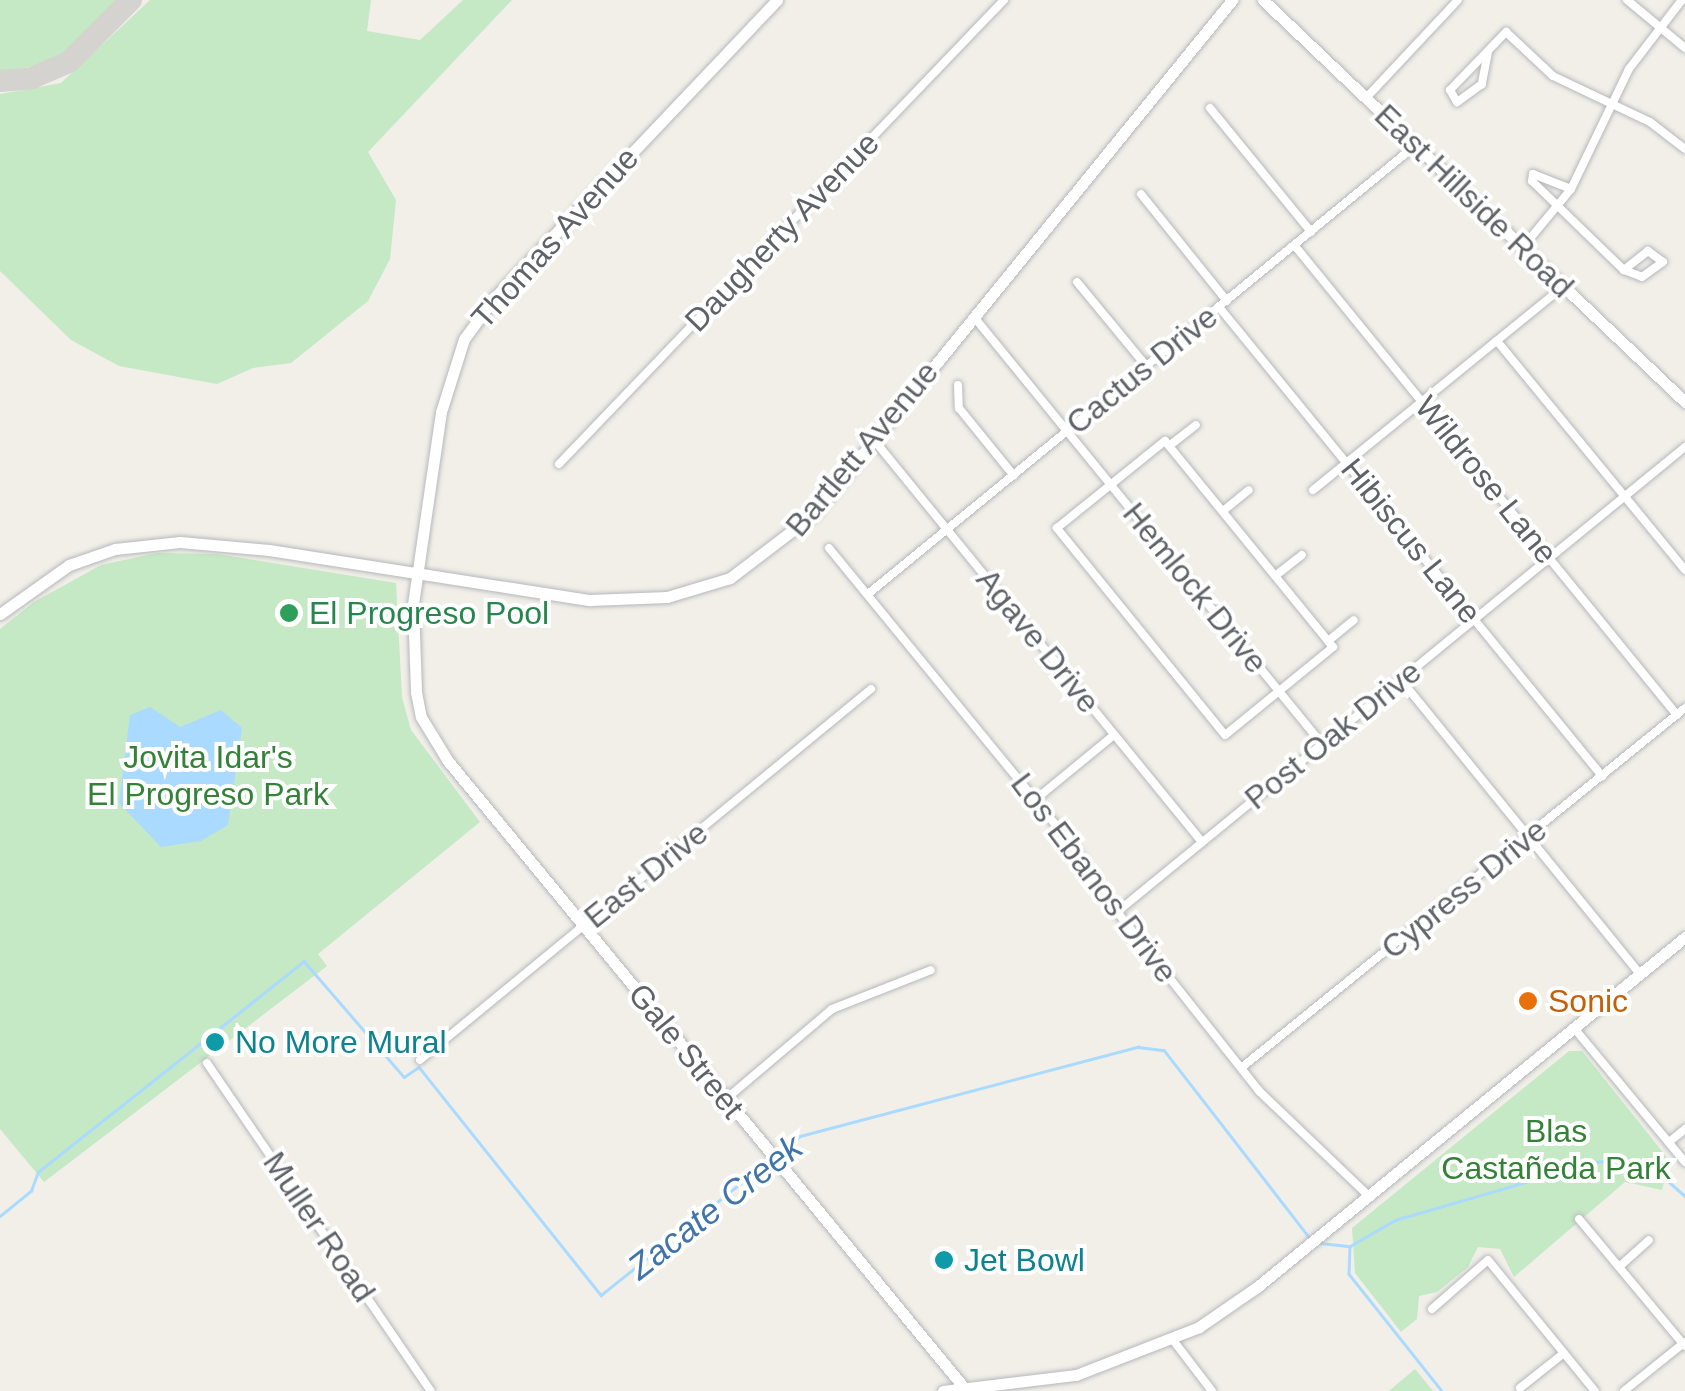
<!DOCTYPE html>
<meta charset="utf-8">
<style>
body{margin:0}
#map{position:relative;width:1685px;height:1391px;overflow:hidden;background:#f1efe8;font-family:Helvetica,sans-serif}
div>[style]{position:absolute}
.green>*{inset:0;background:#c5e8c5}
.water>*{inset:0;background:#aadaff}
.stream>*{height:2.5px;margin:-1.25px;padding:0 1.25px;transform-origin:1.25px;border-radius:1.25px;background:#aadaff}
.taxiway>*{height:22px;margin:-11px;padding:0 11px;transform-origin:11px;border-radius:11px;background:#d4d3d0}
.roads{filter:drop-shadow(0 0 2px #b5b8bc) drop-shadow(0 0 2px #b5b8bc)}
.street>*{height:8px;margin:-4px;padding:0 4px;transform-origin:4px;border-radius:4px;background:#fff}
.secondary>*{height:11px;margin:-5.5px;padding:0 5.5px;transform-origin:5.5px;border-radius:5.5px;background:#fff}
.dots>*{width:28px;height:28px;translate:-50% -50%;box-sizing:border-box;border:5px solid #fff;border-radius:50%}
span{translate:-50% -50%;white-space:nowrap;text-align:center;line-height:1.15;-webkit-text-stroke:8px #fff;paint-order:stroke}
.street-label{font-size:32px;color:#5f6368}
.leisure-label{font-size:32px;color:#27864d}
.left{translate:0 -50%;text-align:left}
.park-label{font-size:32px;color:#348238}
.food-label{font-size:32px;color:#c56008}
.culture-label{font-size:32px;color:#0d838f}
.water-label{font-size:35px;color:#4174aa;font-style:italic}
</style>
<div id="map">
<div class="green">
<i style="clip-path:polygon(0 0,117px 0,72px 49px,46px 64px,0 72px)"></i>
<i style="clip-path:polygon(150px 0,371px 0,367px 31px,420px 40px,463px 0,512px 0,368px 152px,396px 200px,390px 259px,368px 301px,291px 363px,253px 368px,217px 384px,119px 366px,71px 340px,0 271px,0 94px,61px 83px)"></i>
<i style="clip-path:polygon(157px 553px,217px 554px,396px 583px,402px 697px,411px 730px,480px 822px,318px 954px,327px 966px,44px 1182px,0 1129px,0 629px,34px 602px,101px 565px)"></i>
<i style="clip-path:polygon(1569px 1051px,1582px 1051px,1669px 1160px,1662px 1190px,1625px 1182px,1514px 1277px,1500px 1249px,1478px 1247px,1468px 1267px,1437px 1292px,1419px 1296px,1417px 1319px,1401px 1332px,1355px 1273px,1352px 1228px)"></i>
<i style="clip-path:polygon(1415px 1369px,1433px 1391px,1389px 1391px)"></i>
</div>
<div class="water">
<i style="clip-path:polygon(150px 707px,180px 727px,221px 710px,242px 728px,228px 825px,201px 841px,161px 847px,119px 803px,130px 715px)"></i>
</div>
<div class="stream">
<i style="left:777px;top:1154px;width:29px;rotate:-38deg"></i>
<i style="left:800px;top:1136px;width:350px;rotate:-14.8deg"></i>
<i style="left:1138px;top:1047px;width:26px;rotate:7deg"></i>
<i style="left:1164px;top:1050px;width:237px;rotate:52.2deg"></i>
<i style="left:0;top:1216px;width:40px;rotate:-39deg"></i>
<i style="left:31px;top:1191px;width:20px;rotate:-70deg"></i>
<i style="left:38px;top:1172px;width:340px;rotate:-38.4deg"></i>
<i style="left:304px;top:961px;width:153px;rotate:49.2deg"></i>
<i style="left:404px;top:1077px;width:18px;rotate:-34deg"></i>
<i style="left:419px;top:1067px;width:292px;rotate:51.4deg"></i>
<i style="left:601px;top:1295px;width:218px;rotate:-38.7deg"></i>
<i style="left:1320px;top:1243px;width:30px;rotate:6deg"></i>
<i style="left:1350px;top:1246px;width:52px;rotate:-30deg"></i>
<i style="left:1395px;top:1220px;width:208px;rotate:-16.2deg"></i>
<i style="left:1595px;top:1162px;width:31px;rotate:-6deg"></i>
<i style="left:1626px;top:1159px;width:26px;rotate:16deg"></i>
<i style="left:1651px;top:1166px;width:45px;rotate:41.4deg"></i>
<i style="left:1350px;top:1246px;width:28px;rotate:92deg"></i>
<i style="left:1349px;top:1274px;width:149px;rotate:51.5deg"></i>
</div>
<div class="taxiway">
<i style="left:0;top:81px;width:32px;rotate:-5deg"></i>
<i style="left:32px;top:78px;width:40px;rotate:-23.4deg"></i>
<i style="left:69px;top:62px;width:88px;rotate:-45deg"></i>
</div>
<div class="roads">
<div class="street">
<i style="left:1627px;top:0;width:75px;rotate:39.6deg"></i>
<i style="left:1488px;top:52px;width:33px;rotate:101deg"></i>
<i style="left:1482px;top:84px;width:31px;rotate:144deg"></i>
<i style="left:1457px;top:102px;width:14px;rotate:-120deg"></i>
<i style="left:1450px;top:90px;width:81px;rotate:-46deg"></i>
<i style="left:1506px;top:32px;width:64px;rotate:43.1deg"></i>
<i style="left:1553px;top:76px;width:107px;rotate:25.4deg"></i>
<i style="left:1650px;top:122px;width:44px;rotate:37.6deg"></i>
<i style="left:1366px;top:98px;width:134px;rotate:-46.8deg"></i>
<i style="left:1210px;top:108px;width:160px;rotate:50.8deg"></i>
<i style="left:1571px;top:189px;width:41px;rotate:-158.5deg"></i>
<i style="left:1533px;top:174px;width:7px;rotate:98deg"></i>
<i style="left:1532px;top:181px;width:128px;rotate:44.1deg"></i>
<i style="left:1624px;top:270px;width:19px;rotate:21deg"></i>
<i style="left:1642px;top:277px;width:26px;rotate:-36deg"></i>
<i style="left:1663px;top:262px;width:19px;rotate:-144deg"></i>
<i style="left:1648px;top:251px;width:31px;rotate:142deg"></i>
<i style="left:1141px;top:194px;width:137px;rotate:51.2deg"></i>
<i style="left:1295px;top:246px;width:605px;rotate:50.84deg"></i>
<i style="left:1523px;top:247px;width:75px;rotate:-50.4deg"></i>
<i style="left:1571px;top:189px;width:133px;rotate:-64.2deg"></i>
<i style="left:1629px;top:69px;width:87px;rotate:-52.5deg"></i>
<i style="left:1077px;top:282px;width:110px;rotate:50.5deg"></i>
<i style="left:1219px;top:307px;width:606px;rotate:50.76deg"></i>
<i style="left:974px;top:317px;width:551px;rotate:50.82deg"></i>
<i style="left:1497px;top:341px;width:296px;rotate:50.6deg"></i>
<i style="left:958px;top:385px;width:23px;rotate:88deg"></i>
<i style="left:959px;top:408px;width:87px;rotate:51deg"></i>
<i style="left:874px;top:440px;width:519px;rotate:50.79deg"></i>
<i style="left:1165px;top:441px;width:266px;rotate:50.8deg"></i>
<i style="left:1333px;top:647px;width:139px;rotate:140.8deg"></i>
<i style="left:1225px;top:735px;width:267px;rotate:-129.1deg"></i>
<i style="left:1057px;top:528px;width:139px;rotate:-38.9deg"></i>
<i style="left:1169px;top:446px;width:34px;rotate:-38deg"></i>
<i style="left:559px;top:464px;width:643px;rotate:-46.2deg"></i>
<i style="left:1313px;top:490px;width:323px;rotate:-39.1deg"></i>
<i style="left:1223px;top:511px;width:33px;rotate:-39deg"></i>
<i style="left:829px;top:548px;width:392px;rotate:50.7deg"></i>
<i style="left:1077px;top:851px;width:44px;rotate:59.9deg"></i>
<i style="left:1099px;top:889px;width:258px;rotate:51.6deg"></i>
<i style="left:1259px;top:1091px;width:152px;rotate:43.7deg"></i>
<i style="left:1275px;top:576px;width:34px;rotate:-38deg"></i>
<i style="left:868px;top:594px;width:708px;rotate:-39.33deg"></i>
<i style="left:1328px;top:641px;width:33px;rotate:-39deg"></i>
<i style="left:1401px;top:680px;width:379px;rotate:50.9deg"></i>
<i style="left:1036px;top:799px;width:101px;rotate:-39.4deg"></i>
<i style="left:1117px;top:912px;width:734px;rotate:-39.31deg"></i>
<i style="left:1574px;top:1028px;width:174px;rotate:50.4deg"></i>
<i style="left:420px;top:1060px;width:584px;rotate:-39.44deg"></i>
<i style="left:207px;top:1063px;width:397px;rotate:55.7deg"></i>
<i style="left:1241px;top:1068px;width:572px;rotate:-39.04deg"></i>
<i style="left:726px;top:1099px;width:139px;rotate:-40.3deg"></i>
<i style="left:832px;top:1009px;width:106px;rotate:-21.5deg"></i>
<i style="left:1669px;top:1142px;width:21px;rotate:-39deg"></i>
<i style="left:1579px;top:1219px;width:165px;rotate:50.2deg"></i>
<i style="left:1619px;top:1267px;width:40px;rotate:-42deg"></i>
<i style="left:1432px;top:1309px;width:74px;rotate:-41.2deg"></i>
<i style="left:1488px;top:1260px;width:169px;rotate:50.8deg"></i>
<i style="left:1173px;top:1340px;width:64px;rotate:52.6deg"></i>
<i style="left:1520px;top:1388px;width:56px;rotate:-38.5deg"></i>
<i style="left:1624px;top:1391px;width:78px;rotate:-38.8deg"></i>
</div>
<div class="secondary">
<i style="left:777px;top:0;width:411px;rotate:133.5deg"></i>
<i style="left:494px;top:298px;width:51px;rotate:126.2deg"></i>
<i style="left:464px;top:339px;width:77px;rotate:107.5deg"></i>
<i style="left:441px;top:412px;width:195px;rotate:98.3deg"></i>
<i style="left:413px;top:605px;width:87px;rotate:88deg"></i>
<i style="left:416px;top:692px;width:25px;rotate:79deg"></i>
<i style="left:421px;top:717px;width:52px;rotate:58.5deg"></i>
<i style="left:448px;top:761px;width:815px;rotate:50.53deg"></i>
<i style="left:1263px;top:0;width:583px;rotate:43.61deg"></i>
<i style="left:0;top:614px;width:85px;rotate:-35.4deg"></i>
<i style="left:69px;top:565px;width:49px;rotate:-19.2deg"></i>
<i style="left:115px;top:549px;width:65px;rotate:-6.1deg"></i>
<i style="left:180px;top:542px;width:89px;rotate:5.1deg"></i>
<i style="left:269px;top:550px;width:325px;rotate:8.9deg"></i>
<i style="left:590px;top:600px;width:77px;rotate:-2.2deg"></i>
<i style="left:667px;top:597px;width:66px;rotate:-16.8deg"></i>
<i style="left:730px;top:578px;width:106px;rotate:-37.3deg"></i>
<i style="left:814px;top:514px;width:663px;rotate:-50.88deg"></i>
<i style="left:943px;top:1391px;width:134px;rotate:-6.9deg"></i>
<i style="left:1076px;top:1375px;width:132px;rotate:-21.3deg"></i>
<i style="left:1199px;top:1327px;width:70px;rotate:-34.6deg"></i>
<i style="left:1257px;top:1287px;width:553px;rotate:-39.27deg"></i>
</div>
</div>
<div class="dots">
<i style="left:289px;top:613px;background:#2e9e5b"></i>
<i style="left:1528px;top:1001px;background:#e8710a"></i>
<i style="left:215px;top:1042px;background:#0f9aa8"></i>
<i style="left:944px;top:1260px;background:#0f9aa8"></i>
</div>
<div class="street-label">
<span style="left:1474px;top:201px;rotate:44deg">East Hillside Road</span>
<span style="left:782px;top:232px;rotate:-46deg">Daugherty Avenue</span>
<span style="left:555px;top:238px;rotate:-48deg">Thomas Avenue</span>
<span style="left:1142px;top:370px;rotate:-39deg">Cactus Drive</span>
<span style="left:862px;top:449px;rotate:-50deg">Bartlett Avenue</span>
<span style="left:1486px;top:480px;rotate:51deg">Wildrose Lane</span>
<span style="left:1411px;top:541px;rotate:51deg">Hibiscus Lane</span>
<span style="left:1195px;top:588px;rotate:51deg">Hemlock Drive</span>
<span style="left:1038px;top:641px;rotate:51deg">Agave Drive</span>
<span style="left:1333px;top:735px;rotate:-39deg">Post Oak Drive</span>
<span style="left:646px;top:875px;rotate:-39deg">East Drive</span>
<span style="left:1094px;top:878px;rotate:53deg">Los Ebanos Drive</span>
<span style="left:1464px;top:889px;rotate:-39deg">Cypress Drive</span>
<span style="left:686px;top:1051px;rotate:51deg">Gale Street</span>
<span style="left:319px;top:1227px;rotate:56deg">Muller Road</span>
</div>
<div class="leisure-label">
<span class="left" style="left:309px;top:613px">El Progreso Pool</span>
</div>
<div class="park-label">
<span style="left:208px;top:776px">Jovita Idar's<br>El Progreso Park</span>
<span style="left:1556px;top:1150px">Blas<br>Castañeda Park</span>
</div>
<div class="food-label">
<span class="left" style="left:1548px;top:1001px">Sonic</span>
</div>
<div class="culture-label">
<span class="left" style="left:235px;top:1042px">No More Mural</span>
<span class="left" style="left:964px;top:1260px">Jet Bowl</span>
</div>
<div class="water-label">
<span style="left:715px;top:1207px;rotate:-38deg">Zacate Creek</span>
</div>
</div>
